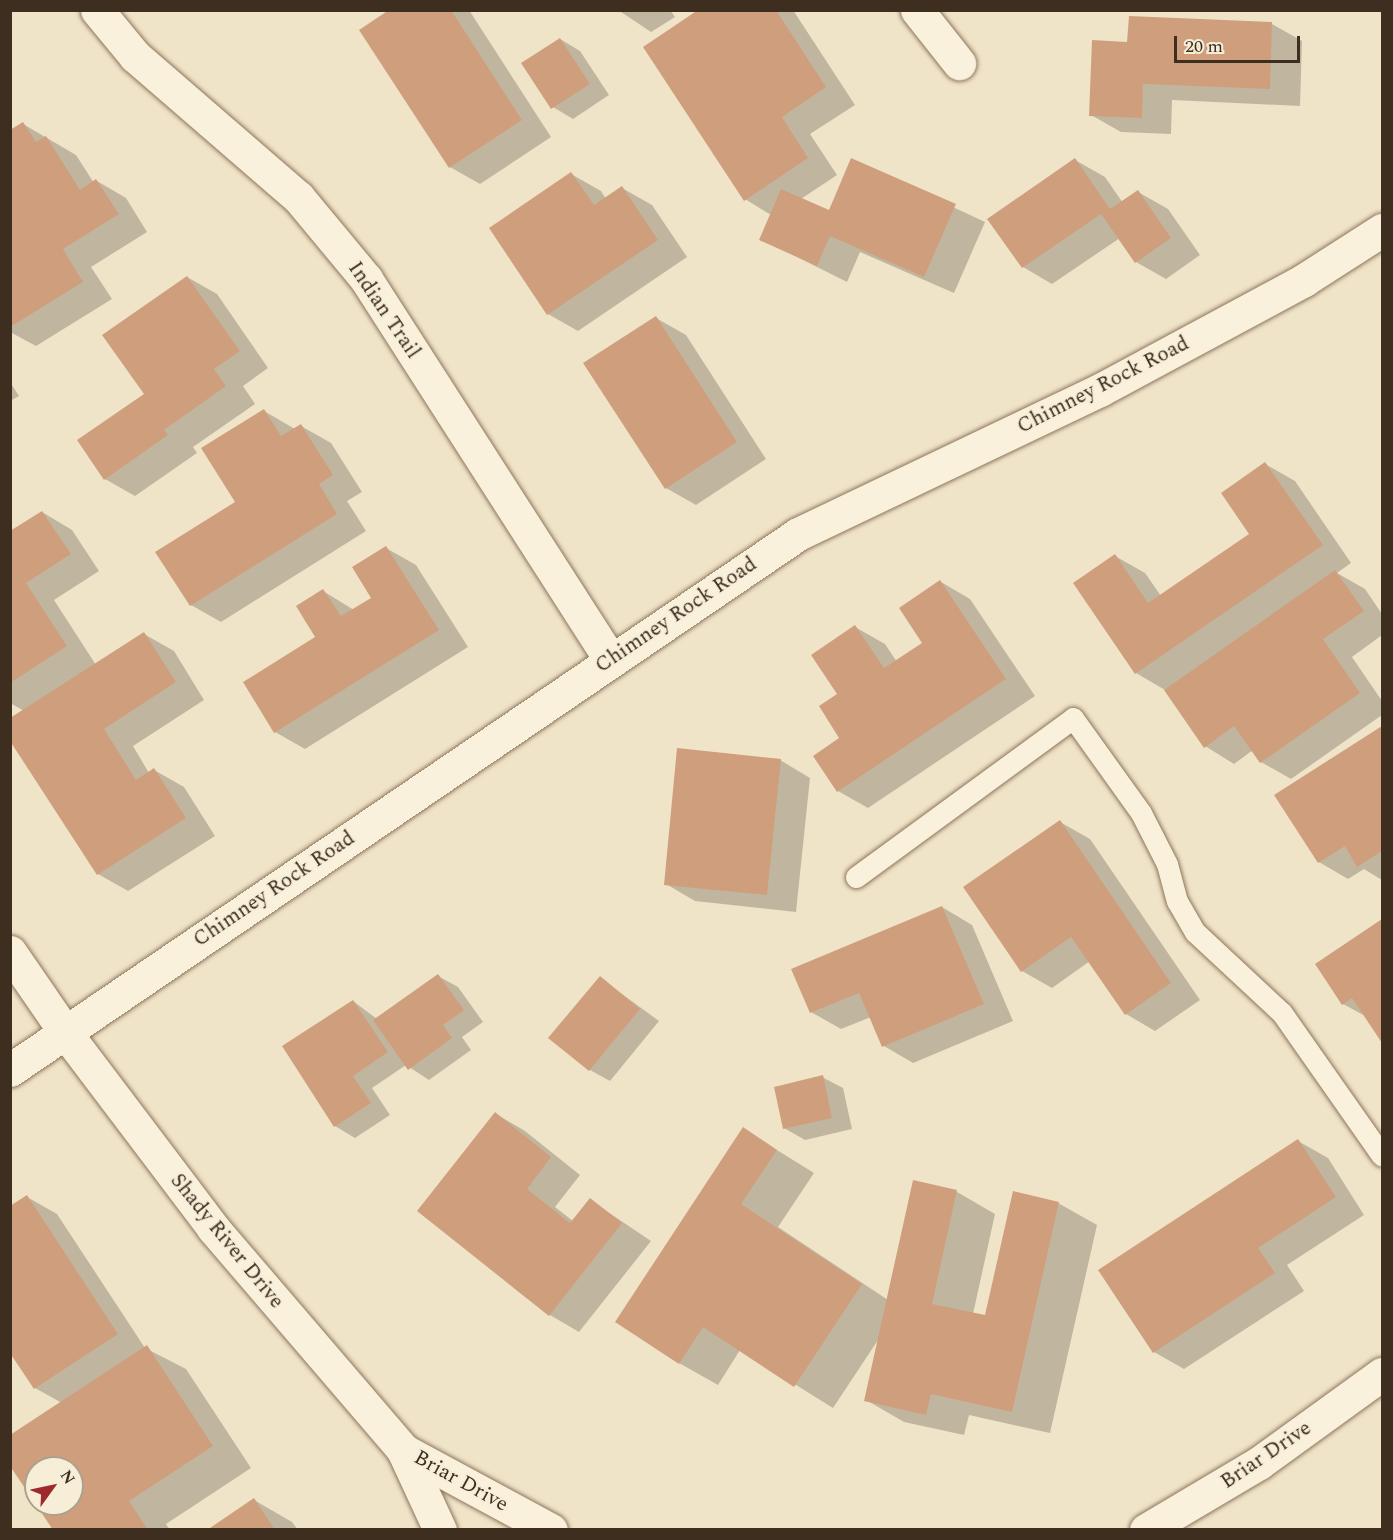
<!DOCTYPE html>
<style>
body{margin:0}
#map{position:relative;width:1393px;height:1540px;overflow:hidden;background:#f0e4c8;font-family:Spectral,serif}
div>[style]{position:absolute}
.shadow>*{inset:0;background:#0003}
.building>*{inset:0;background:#cf9f7d}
.roads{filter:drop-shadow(0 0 2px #8d765c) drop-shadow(0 0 2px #8d765c)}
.lane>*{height:21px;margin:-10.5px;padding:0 10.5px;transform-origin:10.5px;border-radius:10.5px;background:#faf1dc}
.street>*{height:33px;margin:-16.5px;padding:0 16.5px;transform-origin:16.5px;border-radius:16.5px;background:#faf1dc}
.secondary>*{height:33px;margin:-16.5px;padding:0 16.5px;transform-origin:16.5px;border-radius:16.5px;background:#faf1dc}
span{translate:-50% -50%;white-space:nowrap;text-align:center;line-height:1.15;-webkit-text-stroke:4.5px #f7eed8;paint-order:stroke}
.street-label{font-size:21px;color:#3d2e20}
.frame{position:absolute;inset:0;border:12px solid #3d2e20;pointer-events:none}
.north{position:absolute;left:24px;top:1456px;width:60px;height:60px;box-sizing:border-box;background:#f7eed8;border:2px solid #ada18e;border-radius:50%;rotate:57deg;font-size:16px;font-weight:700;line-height:24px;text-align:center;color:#3d2e20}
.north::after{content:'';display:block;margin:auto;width:21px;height:27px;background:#9e2a2b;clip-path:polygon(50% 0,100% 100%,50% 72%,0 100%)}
.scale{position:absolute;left:1174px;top:36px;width:126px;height:27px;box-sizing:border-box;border:3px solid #3d2e20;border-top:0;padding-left:8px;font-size:18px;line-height:21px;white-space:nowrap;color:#3d2e20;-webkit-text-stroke:4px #f7eed8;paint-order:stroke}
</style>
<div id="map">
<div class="shadow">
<i style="clip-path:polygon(392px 10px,469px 10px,551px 137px,480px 184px,450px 167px)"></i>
<i style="clip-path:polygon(618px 10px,670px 10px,675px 17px,651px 32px)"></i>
<i style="clip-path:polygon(701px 10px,793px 10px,855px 105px,810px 134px,837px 175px,801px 199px,829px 212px,852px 160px,985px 222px,954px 293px,860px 252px,847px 282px,761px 239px,771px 215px,745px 199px)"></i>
<i style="clip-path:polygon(1272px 24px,1302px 41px,1300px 106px,1172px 100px,1171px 134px,1121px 132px,1091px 115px,1129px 43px)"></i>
<i style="clip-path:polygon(560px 39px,580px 51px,609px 95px,573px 119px,553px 107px)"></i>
<i style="clip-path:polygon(23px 124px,76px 155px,94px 183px,97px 181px,126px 198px,147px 232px,91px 267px,112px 299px,36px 346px,10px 332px,10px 131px)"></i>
<i style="clip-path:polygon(1075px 160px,1105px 177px,1123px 203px,1138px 192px,1168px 209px,1200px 255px,1166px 279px,1136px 262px,1120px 238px,1052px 284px,1023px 267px)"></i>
<i style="clip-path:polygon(571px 174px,601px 191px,606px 199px,622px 188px,652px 205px,687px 257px,578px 331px,548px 314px)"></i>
<i style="clip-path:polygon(187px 277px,217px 294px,268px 368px,243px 386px,255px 404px,193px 447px,197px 453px,135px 496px,105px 479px,146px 395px)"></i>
<i style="clip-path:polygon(656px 318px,686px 335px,766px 459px,696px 505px,666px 488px)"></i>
<i style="clip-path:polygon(10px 382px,19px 396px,10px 401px)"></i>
<i style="clip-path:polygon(264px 411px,295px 429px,301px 426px,331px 443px,362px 492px,347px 501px,366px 531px,221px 622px,191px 605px,237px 503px)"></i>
<i style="clip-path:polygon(1265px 464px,1295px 481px,1351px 563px,1337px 573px,1365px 589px,1382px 614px,1382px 635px,1352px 657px,1382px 701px,1382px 715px,1291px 779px,1261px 762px,1253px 750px,1234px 764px,1205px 746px,1165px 690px,1136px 673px,1115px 556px,1145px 573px,1161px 596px,1251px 534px)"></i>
<i style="clip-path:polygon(42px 512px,72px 530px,99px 571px,54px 600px,96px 665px,144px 634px,174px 651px,204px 700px,133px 746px,149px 773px,154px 770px,184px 787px,215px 836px,128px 891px,98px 874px,24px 711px,10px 703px,10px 533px)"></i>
<i style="clip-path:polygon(386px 548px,416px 565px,468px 647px,305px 749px,275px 732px,245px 683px,317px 637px,323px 591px,354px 610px,373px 598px)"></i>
<i style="clip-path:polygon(941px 582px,970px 599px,1035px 696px,868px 808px,838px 791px,855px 627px,885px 644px,897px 662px,924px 644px)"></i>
<i style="clip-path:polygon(1382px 727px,1382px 880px,1364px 869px,1348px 879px,1319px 862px,1276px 795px)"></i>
<i style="clip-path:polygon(780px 760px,810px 778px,796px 912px,695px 901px,666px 884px)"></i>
<i style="clip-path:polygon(1060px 822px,1090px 839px,1200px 1000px,1155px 1031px,1126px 1014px,1090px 961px,1052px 988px,1022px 971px)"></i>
<i style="clip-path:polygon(942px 907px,972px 925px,1013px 1021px,913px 1063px,884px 1046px,871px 1017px,841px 1029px,811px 1012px)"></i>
<i style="clip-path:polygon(1382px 921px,1382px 1041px,1367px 1017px,1343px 1004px,1317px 965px)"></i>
<i style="clip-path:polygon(438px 976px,458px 987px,483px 1022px,462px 1037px,471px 1050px,429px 1080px,406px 1065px,372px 1088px,390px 1115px,355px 1138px,335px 1126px,353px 1001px,377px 1019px)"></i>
<i style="clip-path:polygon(600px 978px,659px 1021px,610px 1081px,590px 1070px)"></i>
<i style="clip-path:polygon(822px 1077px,843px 1088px,852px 1129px,805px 1140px,784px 1128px)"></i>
<i style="clip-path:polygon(496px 1114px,525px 1131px,580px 1175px,555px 1207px,573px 1221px,590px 1200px,651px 1241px,579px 1332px,550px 1315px)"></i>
<i style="clip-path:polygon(743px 1129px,814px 1173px,778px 1227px,888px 1300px,915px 1182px,957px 1192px,995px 1214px,973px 1314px,986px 1317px,1058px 1203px,1097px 1225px,1050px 1433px,969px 1415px,964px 1435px,904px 1422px,866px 1400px,880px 1337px,833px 1408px,740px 1350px,718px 1385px,679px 1363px)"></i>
<i style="clip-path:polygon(1298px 1141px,1328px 1158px,1364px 1215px,1287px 1265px,1304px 1291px,1184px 1369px,1154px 1352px)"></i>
<i style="clip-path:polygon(27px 1197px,57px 1214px,145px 1348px,186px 1369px,251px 1468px,166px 1524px,170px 1530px,54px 1530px,72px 1504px,72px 1468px,36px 1468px,36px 1502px,10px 1463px,62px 1403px,35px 1388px)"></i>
<i style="clip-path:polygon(254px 1500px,292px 1522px,298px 1530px,210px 1530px)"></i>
</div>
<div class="building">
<i style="clip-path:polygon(389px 10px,451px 10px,522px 120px,449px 168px,359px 30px)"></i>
<i style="clip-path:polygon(698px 10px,776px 10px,826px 87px,782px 117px,808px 158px,744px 201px,643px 47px)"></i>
<i style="clip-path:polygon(1129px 16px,1272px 22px,1270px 89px,1143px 84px,1142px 118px,1089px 116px,1092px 40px,1127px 42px)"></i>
<i style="clip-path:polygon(560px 38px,590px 84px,551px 109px,521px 63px)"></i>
<i style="clip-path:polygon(23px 122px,36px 142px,46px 136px,80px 190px,96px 179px,119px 214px,63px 249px,83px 282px,10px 327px,10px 130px)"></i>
<i style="clip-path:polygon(851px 158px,956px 204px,924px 277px,830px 236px,817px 266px,759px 240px,781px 189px,829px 210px)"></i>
<i style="clip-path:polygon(1075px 158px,1110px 209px,1138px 190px,1171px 238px,1135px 263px,1101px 214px,1022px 268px,987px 219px)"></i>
<i style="clip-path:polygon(571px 172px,594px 205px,622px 186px,658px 240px,547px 315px,489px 228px)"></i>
<i style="clip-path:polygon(187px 276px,240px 351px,214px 369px,226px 386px,164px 430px,168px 435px,104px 480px,77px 440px,144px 394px,102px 335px)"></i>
<i style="clip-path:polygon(656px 316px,737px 442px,665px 489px,583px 363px)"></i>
<i style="clip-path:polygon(264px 409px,281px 436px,301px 424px,333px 475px,319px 484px,337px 514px,190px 606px,155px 552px,235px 502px,201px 448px)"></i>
<i style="clip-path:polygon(1265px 462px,1323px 545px,1135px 674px,1073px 583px,1115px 554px,1148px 603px,1249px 534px,1221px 493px)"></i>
<i style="clip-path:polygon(42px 511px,71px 554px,26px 583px,67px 646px,10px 683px,10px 531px)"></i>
<i style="clip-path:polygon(386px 546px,439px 630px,274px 733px,243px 682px,315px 637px,296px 606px,323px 589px,341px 616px,371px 598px,352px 567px)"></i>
<i style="clip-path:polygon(1335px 570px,1364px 611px,1323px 639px,1360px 693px,1260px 763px,1234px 726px,1204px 748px,1164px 690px)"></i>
<i style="clip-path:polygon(940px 580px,1006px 679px,837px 792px,813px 756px,839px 738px,819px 706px,837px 694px,811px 655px,855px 625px,884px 668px,922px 643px,899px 608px)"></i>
<i style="clip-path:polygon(144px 632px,176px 682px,104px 729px,136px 780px,154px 768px,186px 818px,97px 875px,10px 741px,10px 718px)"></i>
<i style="clip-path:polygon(1382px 726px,1382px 851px,1357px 867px,1345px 846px,1318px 863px,1274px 795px)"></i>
<i style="clip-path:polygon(677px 748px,781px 759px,767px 895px,664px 885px)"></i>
<i style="clip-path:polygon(1060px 820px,1171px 983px,1125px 1015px,1071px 937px,1021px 972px,963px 887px)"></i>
<i style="clip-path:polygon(942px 906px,984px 1004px,882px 1047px,859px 993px,810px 1013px,791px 969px)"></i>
<i style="clip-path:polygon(1382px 919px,1382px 1043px,1352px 998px,1342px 1005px,1315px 964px)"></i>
<i style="clip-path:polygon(438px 974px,464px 1010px,443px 1025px,452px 1038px,408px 1070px,373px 1020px)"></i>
<i style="clip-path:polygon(600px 976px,640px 1009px,589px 1071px,548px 1038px)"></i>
<i style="clip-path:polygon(353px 1000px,388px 1052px,353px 1076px,371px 1103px,334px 1127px,282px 1046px)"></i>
<i style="clip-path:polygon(823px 1075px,832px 1118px,783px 1129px,774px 1087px)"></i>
<i style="clip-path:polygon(495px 1112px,551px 1157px,527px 1189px,570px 1223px,590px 1198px,622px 1223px,549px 1316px,417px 1211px)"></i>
<i style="clip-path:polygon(743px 1127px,777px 1150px,741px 1204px,862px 1284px,794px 1387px,703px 1327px,679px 1364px,615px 1322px)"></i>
<i style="clip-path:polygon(1298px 1139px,1336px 1197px,1258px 1248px,1275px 1273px,1153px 1353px,1098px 1270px)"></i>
<i style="clip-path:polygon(913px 1180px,957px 1190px,932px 1304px,985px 1315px,1013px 1191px,1059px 1202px,1012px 1412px,931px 1394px,926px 1415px,864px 1401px)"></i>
<i style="clip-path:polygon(27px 1195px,118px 1334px,34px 1389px,10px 1353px,10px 1206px)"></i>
<i style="clip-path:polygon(evenodd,147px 1345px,213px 1446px,129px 1501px,148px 1530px,53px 1530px,10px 1466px,10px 1435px,147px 1345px,36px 1468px,72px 1468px,72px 1504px,36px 1504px,36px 1468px)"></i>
<i style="clip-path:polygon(254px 1498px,275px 1530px,207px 1530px)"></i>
</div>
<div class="roads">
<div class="lane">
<i style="left:856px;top:877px;width:269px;rotate:-36.2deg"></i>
<i style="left:1073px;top:718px;width:117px;rotate:54.4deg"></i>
<i style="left:1141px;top:813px;width:57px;rotate:63deg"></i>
<i style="left:1167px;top:864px;width:38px;rotate:75deg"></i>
<i style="left:1177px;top:901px;width:36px;rotate:60deg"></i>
<i style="left:1195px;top:932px;width:119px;rotate:43deg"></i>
<i style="left:1282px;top:1013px;width:174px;rotate:55deg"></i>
</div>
<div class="street">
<i style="left:97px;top:10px;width:60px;rotate:50.4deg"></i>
<i style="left:135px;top:56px;width:216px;rotate:40.9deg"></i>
<i style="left:298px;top:197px;width:107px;rotate:50.3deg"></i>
<i style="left:366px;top:279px;width:452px;rotate:57.3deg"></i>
<i style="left:917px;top:10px;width:68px;rotate:51.6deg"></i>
<i style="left:10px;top:952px;width:97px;rotate:55.5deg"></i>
<i style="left:403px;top:1450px;width:88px;rotate:65.2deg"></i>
</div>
<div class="secondary">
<i style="left:65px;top:1032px;width:246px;rotate:52.9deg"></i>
<i style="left:213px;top:1228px;width:292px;rotate:49.4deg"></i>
<i style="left:403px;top:1450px;width:168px;rotate:28.4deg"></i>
<i style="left:10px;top:1070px;width:953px;rotate:-34.22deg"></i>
<i style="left:798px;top:534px;width:335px;rotate:-25.5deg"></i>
<i style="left:1100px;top:390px;width:232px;rotate:-28.3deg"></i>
<i style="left:1304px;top:280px;width:93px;rotate:-32.7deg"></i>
<i style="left:1146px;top:1530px;width:131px;rotate:-30.7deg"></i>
<i style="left:1259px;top:1463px;width:152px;rotate:-35.9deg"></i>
</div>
</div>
<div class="street-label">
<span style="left:384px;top:310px;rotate:56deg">Indian Trail</span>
<span style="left:1103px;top:385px;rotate:-27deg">Chimney Rock Road</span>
<span style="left:676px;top:615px;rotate:-34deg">Chimney Rock Road</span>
<span style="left:274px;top:889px;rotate:-34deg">Chimney Rock Road</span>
<span style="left:227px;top:1241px;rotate:51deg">Shady River Drive</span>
<span style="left:1266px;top:1455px;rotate:-34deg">Briar Drive</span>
<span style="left:461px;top:1481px;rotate:29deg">Briar Drive</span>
</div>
<div class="frame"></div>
<div class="north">N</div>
<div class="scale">20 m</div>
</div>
